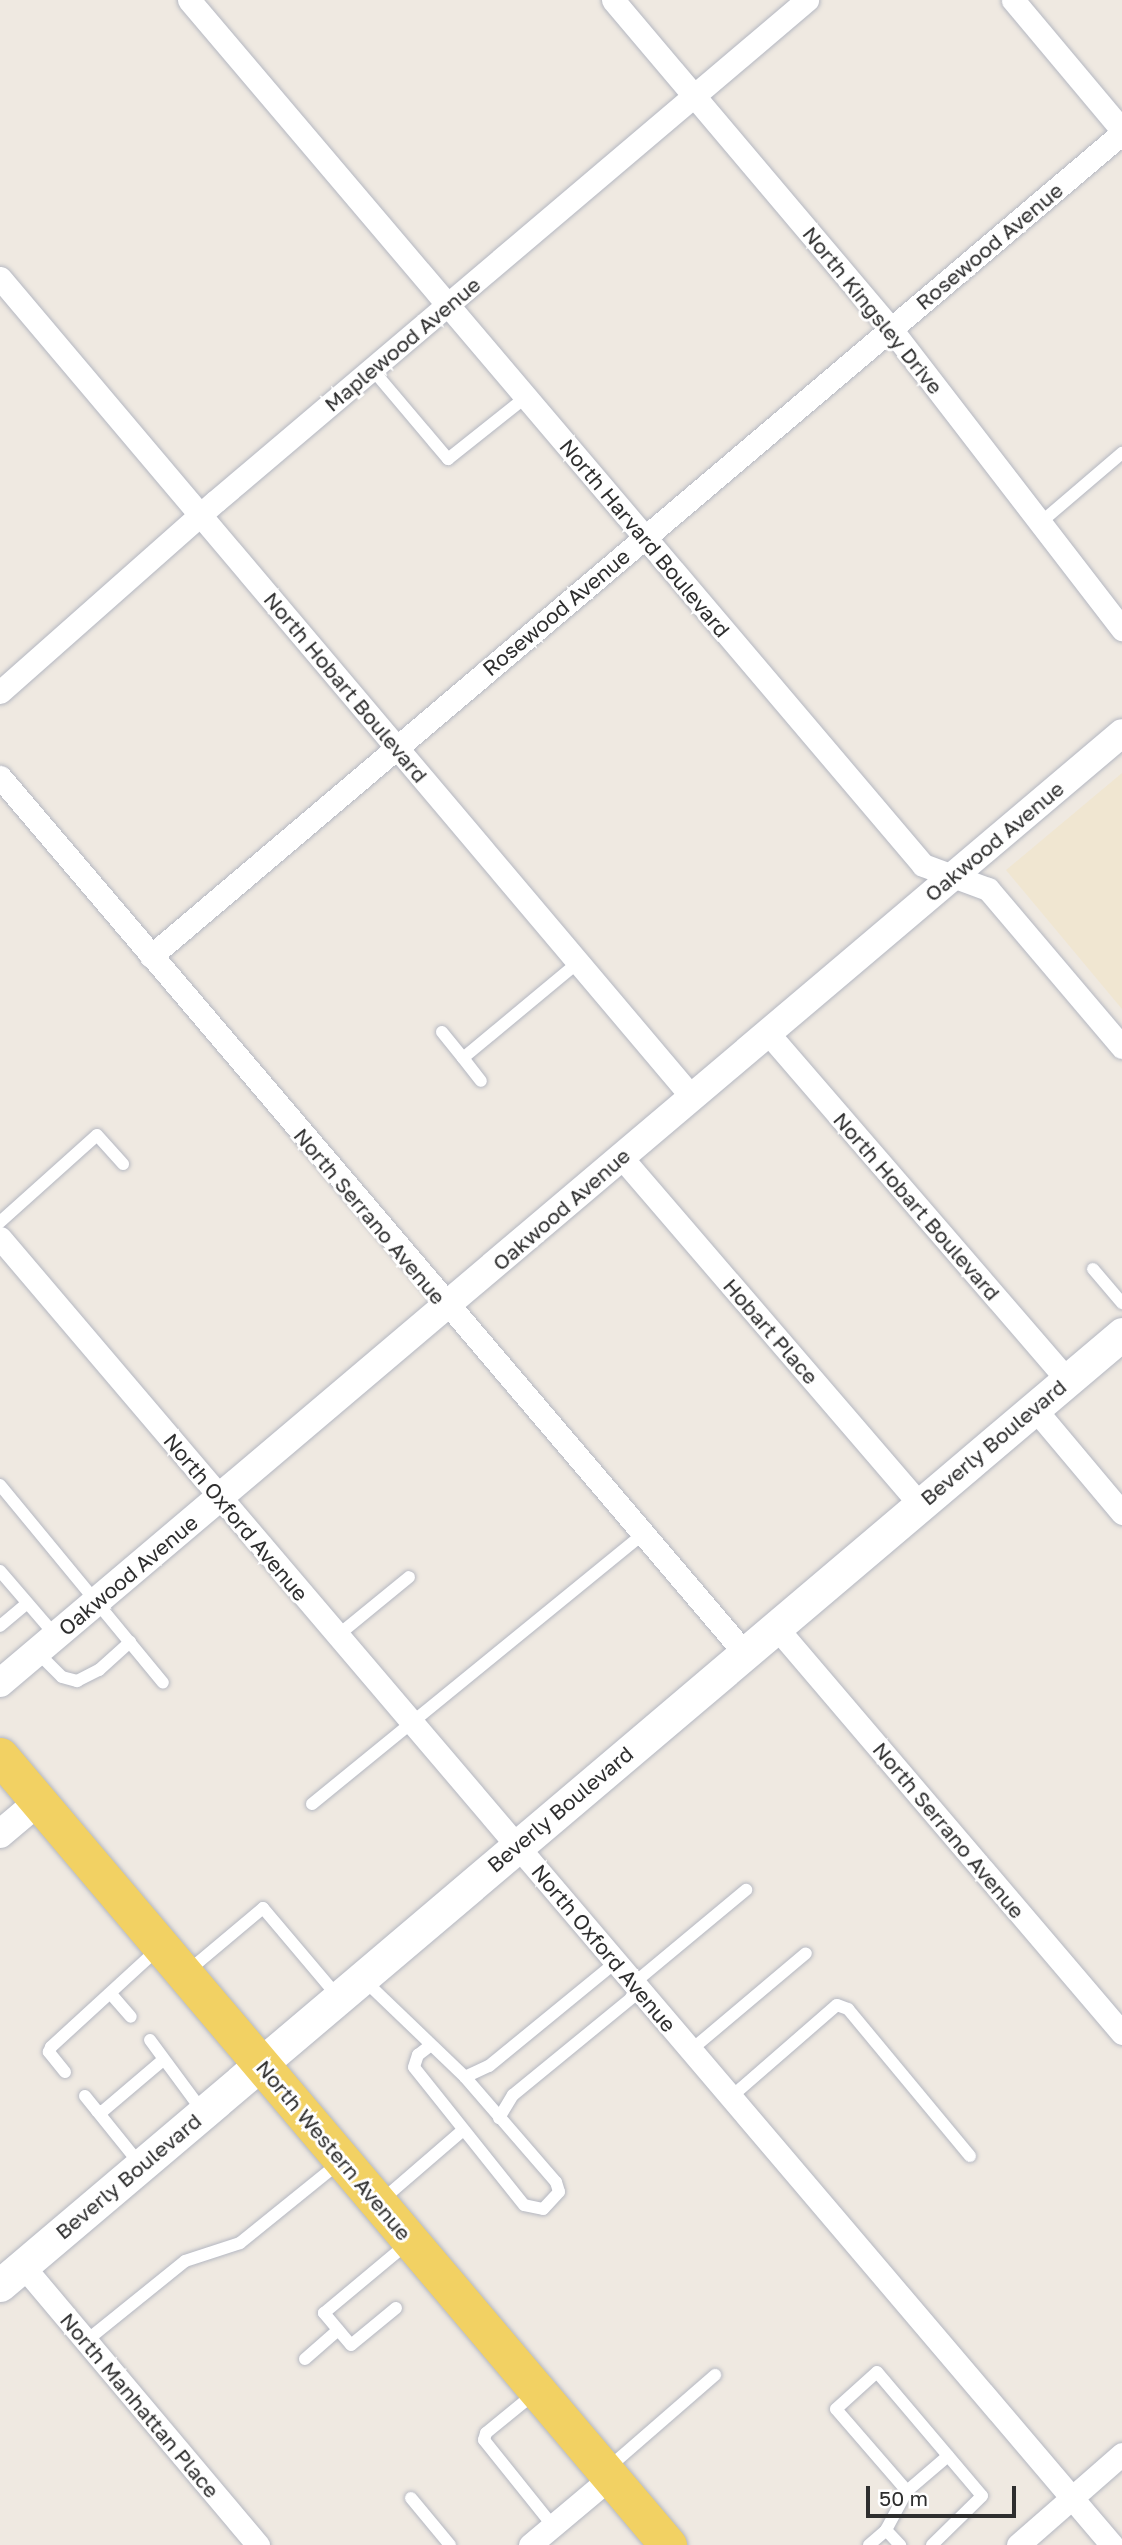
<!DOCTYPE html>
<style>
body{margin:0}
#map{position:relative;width:1122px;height:2545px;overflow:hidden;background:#efe9e1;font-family:"Golos Text",sans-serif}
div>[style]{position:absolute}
.education>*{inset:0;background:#f0e6d1}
.roads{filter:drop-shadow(0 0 2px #b4b7c1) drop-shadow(0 0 2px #b4b7c1)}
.service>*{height:12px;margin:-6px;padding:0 6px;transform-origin:6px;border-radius:6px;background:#fff}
.minor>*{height:23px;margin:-11.5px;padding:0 11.5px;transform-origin:11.5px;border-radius:11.5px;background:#fff}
.tertiary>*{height:28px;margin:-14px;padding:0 14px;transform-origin:14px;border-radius:14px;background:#fff}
.secondary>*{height:33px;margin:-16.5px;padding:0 16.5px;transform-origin:16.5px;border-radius:16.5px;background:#fff}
.primary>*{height:37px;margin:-18.5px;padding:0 18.5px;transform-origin:18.5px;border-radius:18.5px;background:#f2d163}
span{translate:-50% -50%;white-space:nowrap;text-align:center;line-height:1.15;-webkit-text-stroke:6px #fff;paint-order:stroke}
.street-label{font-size:21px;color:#2e2e2e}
.scale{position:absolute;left:866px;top:2486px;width:150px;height:32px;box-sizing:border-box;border:4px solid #2e2e2e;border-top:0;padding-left:9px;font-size:21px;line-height:24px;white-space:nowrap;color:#2e2e2e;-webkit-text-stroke:5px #fff;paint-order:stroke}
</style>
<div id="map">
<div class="education">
<i style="clip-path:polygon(1122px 773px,1122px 1009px,1006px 870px)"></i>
</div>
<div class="roads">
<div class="service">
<i style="left:372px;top:369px;width:118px;rotate:49.8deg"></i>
<i style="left:448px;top:459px;width:100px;rotate:-38.5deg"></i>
<i style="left:1040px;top:523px;width:108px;rotate:-40.5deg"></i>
<i style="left:442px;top:1032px;width:33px;rotate:51deg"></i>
<i style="left:463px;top:1058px;width:152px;rotate:-39.7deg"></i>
<i style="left:463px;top:1058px;width:29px;rotate:52deg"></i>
<i style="left:0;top:1222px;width:130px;rotate:-41.9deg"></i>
<i style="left:97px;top:1135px;width:39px;rotate:48deg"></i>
<i style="left:1093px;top:1269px;width:45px;rotate:49.5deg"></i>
<i style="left:0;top:1485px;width:256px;rotate:50.5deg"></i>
<i style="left:0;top:1571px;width:86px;rotate:49.3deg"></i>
<i style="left:0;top:1626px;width:35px;rotate:-40deg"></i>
<i style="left:337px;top:1636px;width:93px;rotate:-39.3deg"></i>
<i style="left:37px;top:1652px;width:35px;rotate:45deg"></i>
<i style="left:62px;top:1677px;width:16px;rotate:15deg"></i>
<i style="left:77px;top:1681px;width:25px;rotate:-27deg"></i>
<i style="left:99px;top:1670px;width:42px;rotate:-42.1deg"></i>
<i style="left:312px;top:1804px;width:427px;rotate:-39.2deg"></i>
<i style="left:188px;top:1971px;width:98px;rotate:-40deg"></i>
<i style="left:263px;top:1908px;width:118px;rotate:49.8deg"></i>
<i style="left:364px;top:1980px;width:140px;rotate:43.8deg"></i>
<i style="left:465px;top:2077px;width:139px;rotate:49.1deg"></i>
<i style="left:556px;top:2182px;width:10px;rotate:73deg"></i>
<i style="left:559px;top:2192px;width:23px;rotate:133deg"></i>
<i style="left:543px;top:2209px;width:19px;rotate:-168deg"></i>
<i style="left:524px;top:2205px;width:176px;rotate:-128.6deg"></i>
<i style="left:414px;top:2067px;width:13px;rotate:-72deg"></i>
<i style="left:418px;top:2055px;width:16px;rotate:-38deg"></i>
<i style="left:634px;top:1983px;width:146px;rotate:-39.7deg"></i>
<i style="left:111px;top:1994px;width:30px;rotate:49deg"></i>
<i style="left:150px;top:2040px;width:89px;rotate:53.6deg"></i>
<i style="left:691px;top:2050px;width:150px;rotate:-40.1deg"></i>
<i style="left:65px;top:2072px;width:26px;rotate:-129deg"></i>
<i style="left:49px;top:2052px;width:5px;rotate:-68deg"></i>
<i style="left:51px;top:2047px;width:145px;rotate:-42.5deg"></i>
<i style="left:465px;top:2077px;width:26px;rotate:-25deg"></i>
<i style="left:489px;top:2066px;width:164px;rotate:-39.3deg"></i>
<i style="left:85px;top:2096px;width:86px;rotate:51.1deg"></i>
<i style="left:731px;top:2097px;width:140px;rotate:-41deg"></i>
<i style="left:837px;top:2005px;width:12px;rotate:20deg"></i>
<i style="left:848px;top:2009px;width:191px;rotate:50.3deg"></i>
<i style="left:97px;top:2111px;width:6px"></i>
<i style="left:103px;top:2111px;width:77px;rotate:-40.3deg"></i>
<i style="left:499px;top:2118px;width:27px;rotate:-59deg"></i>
<i style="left:513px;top:2095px;width:164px;rotate:-39.3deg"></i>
<i style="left:382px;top:2200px;width:107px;rotate:-40.8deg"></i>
<i style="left:396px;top:2308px;width:58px;rotate:140.6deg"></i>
<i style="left:351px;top:2345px;width:42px;rotate:-130.2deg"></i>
<i style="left:324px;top:2313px;width:109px;rotate:-39.8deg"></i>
<i style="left:86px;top:2341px;width:127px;rotate:-38.9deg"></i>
<i style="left:185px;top:2261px;width:58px;rotate:-18.1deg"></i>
<i style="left:240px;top:2243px;width:129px;rotate:-39deg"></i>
<i style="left:305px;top:2359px;width:44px;rotate:-41.3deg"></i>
<i style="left:535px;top:2393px;width:63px;rotate:140.8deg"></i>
<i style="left:486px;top:2433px;width:7px;rotate:106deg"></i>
<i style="left:484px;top:2440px;width:110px;rotate:51.3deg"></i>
<i style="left:608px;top:2468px;width:142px;rotate:-41deg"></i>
<i style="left:907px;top:2491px;width:108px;rotate:-130.9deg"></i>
<i style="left:836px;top:2409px;width:55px;rotate:-42.1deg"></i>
<i style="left:877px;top:2372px;width:162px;rotate:49.7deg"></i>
<i style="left:982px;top:2496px;width:70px;rotate:135.6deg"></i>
<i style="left:411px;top:2498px;width:61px;rotate:50.3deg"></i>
<i style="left:886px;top:2530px;width:21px;rotate:47deg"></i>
<i style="left:869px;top:2545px;width:23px;rotate:-41deg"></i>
<i style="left:886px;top:2530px;width:44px;rotate:-61.7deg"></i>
<i style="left:907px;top:2491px;width:54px;rotate:-40.5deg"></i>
</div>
<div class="minor">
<i style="left:189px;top:0;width:1134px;rotate:49.68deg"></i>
<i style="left:923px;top:865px;width:69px;rotate:20.3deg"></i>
<i style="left:988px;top:889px;width:207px;rotate:49.7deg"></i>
<i style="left:613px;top:0;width:431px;rotate:49.8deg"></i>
<i style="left:891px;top:329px;width:379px;rotate:52.4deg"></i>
<i style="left:1013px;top:0;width:170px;rotate:50deg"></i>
<i style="left:0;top:278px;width:1071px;rotate:49.81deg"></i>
<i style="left:0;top:692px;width:288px;rotate:-41.5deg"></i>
<i style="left:216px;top:501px;width:775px;rotate:-40.29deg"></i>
<i style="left:0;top:777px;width:1149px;rotate:49.63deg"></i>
<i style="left:151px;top:956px;width:1273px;rotate:-40.28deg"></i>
<i style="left:767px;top:1032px;width:459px;rotate:49.2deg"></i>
<i style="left:622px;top:1158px;width:457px;rotate:49.3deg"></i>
<i style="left:0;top:1238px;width:1716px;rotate:49.61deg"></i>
<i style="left:1034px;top:1408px;width:137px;rotate:50deg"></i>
<i style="left:775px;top:1626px;width:535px;rotate:49.55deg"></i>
<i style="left:23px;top:2266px;width:365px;rotate:49.9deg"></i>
<i style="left:530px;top:2545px;width:106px;rotate:-40deg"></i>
<i style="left:1018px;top:2545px;width:138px;rotate:-41.2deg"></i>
</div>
<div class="tertiary">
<i style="left:0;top:1683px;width:1470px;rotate:-40.25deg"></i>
<i style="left:0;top:1834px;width:50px;rotate:-40.1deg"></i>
</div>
<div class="secondary">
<i style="left:0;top:2285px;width:1471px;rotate:-40.28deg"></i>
</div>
<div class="primary">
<i style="left:0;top:1756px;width:1034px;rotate:49.75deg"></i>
</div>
</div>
<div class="street-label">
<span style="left:989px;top:246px;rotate:-40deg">Rosewood Avenue</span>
<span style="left:873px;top:310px;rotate:51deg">North Kingsley Drive</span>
<span style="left:402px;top:344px;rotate:-40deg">Maplewood Avenue</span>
<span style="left:645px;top:538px;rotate:50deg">North Harvard Boulevard</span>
<span style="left:556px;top:612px;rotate:-40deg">Rosewood Avenue</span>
<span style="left:346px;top:687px;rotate:50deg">North Hobart Boulevard</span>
<span style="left:994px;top:841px;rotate:-40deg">Oakwood Avenue</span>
<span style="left:917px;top:1206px;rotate:49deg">North Hobart Boulevard</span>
<span style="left:561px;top:1209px;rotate:-41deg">Oakwood Avenue</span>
<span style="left:370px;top:1216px;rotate:50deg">North Serrano Avenue</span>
<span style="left:771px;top:1331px;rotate:49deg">Hobart Place</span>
<span style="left:993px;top:1442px;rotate:-40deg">Beverly Boulevard</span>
<span style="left:236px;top:1517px;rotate:50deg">North Oxford Avenue</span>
<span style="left:128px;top:1575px;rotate:-40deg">Oakwood Avenue</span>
<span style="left:560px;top:1809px;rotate:-40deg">Beverly Boulevard</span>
<span style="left:949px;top:1830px;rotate:50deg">North Serrano Avenue</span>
<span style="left:604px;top:1948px;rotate:50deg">North Oxford Avenue</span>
<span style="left:334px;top:2150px;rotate:50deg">North Western Avenue</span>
<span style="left:128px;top:2176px;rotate:-40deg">Beverly Boulevard</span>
<span style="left:140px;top:2405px;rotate:50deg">North Manhattan Place</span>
</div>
<div class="scale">50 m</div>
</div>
